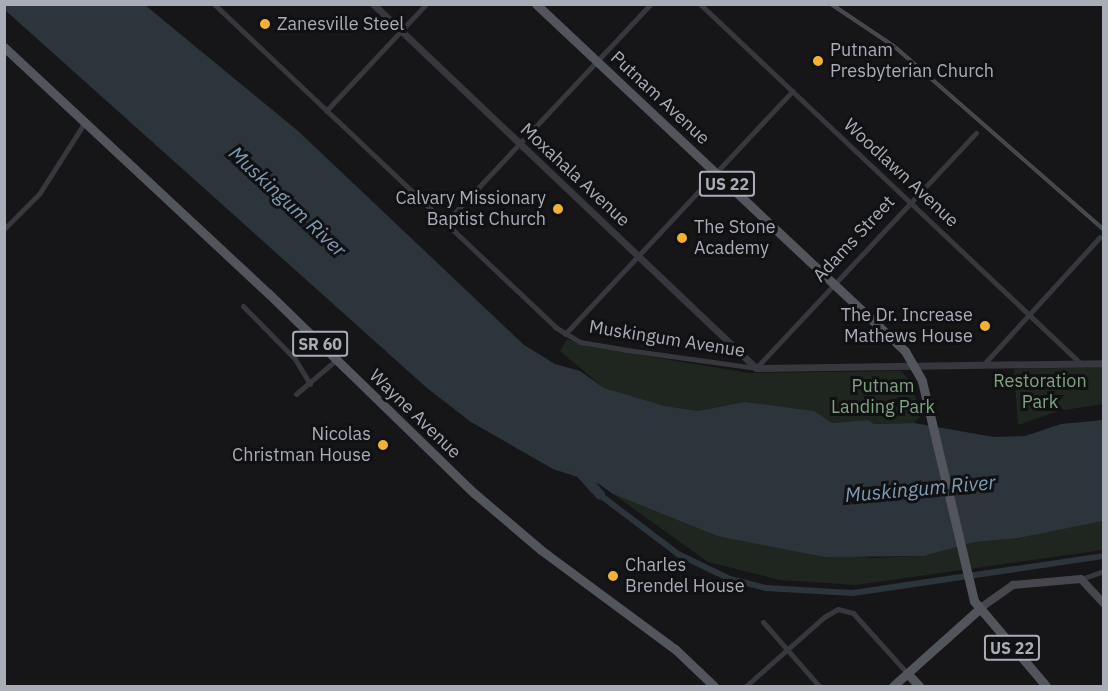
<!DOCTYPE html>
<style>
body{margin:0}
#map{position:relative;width:1108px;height:691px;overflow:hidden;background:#161618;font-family:"IBM Plex Sans",sans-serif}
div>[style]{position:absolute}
.green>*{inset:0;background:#1e261f}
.water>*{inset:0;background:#2c353c}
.canal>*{height:6px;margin:-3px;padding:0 3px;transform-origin:3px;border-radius:3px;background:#2c353c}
.river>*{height:10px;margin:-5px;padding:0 5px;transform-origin:5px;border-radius:5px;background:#2c353c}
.minor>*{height:5px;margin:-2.5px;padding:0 2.5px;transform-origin:2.5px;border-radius:2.5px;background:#37383d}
.tertiary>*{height:7px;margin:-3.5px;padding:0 3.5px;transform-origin:3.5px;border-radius:3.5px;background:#37383d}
.secondary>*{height:8px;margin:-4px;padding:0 4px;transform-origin:4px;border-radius:4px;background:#45474d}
.primary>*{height:9px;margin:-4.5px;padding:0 4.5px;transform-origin:4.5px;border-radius:4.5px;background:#53555c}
.rail>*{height:4px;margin-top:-2px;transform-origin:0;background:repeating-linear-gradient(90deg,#111113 0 4.5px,#4a4c52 0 9px);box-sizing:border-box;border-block:2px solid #4a4c52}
.dots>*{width:16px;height:16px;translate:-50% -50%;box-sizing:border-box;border:3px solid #111113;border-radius:50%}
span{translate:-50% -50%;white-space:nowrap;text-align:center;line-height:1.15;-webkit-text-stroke:6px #111113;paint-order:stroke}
.shield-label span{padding:2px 4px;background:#111113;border:2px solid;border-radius:4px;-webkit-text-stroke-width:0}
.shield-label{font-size:16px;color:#a8adb8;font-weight:700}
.poi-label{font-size:18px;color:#a8adb8}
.left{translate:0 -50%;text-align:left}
.right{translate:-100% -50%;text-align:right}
.street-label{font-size:18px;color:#a8adb8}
.park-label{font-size:18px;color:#7fa381}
.water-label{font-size:20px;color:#7f9bb3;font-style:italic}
.frame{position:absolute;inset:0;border:6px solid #a8adb8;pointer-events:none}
</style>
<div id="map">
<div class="green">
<i style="clip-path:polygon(567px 339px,585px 346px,749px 373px,900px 371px,912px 382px,920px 417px,914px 423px,874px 424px,868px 420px,831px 423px,826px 418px,744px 402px,698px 411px,665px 406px,604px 388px,560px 351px)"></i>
<i style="clip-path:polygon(1103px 367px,1103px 404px,1058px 411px,1018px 425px,1014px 369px)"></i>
<i style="clip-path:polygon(613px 494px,717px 536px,871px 558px,924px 556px,975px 542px,1019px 538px,1103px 521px,1103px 550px,856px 585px,780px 580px,708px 562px)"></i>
</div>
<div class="water">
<i style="clip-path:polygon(5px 4px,145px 5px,298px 131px,524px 345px,555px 364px,580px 371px,604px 388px,665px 406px,698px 411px,744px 402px,814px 411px,832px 423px,868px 420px,874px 424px,914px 423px,994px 437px,1025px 436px,1061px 424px,1103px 420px,1103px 521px,1019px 538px,975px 542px,924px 556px,825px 557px,717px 536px,613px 494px,599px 484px,553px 469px,471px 422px,427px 388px,5px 10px)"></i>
</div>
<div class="canal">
<i style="left:600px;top:495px;width:98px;rotate:37.1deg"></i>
<i style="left:678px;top:554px;width:58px;rotate:25.7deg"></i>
<i style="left:730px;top:579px;width:37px;rotate:14deg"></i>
<i style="left:766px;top:588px;width:87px;rotate:3.3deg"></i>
<i style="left:853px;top:593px;width:254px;rotate:-8.4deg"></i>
</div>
<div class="river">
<i style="left:576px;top:468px;width:36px;rotate:48deg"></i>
</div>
<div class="minor">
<i style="left:214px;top:4px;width:470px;rotate:43.4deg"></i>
<i style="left:555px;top:327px;width:29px;rotate:31deg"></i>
<i style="left:580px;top:342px;width:48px;rotate:9.7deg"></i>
<i style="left:627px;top:350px;width:130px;rotate:7.9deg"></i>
<i style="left:756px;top:368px;width:322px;rotate:-46.9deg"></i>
<i style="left:700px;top:4px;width:523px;rotate:43.37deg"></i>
<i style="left:326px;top:111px;width:146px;rotate:-46.9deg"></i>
<i style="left:445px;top:223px;width:301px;rotate:-46.8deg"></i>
<i style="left:4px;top:229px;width:49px;rotate:-45deg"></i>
<i style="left:39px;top:194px;width:85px;rotate:-57.4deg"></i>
<i style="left:243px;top:306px;width:74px;rotate:45.5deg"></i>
<i style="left:295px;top:359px;width:29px;rotate:59deg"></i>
<i style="left:565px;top:334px;width:333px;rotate:-46.9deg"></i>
<i style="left:983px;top:365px;width:173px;rotate:-47.6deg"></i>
<i style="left:296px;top:394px;width:52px;rotate:-40.4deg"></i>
<i style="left:1081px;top:579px;width:24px;rotate:-19deg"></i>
<i style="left:763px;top:622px;width:85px;rotate:48.8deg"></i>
<i style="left:746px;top:686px;width:104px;rotate:-41.5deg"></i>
<i style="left:824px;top:617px;width:16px;rotate:-30deg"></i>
<i style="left:838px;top:609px;width:16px;rotate:15deg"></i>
<i style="left:853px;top:613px;width:81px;rotate:48deg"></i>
</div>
<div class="tertiary">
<i style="left:373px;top:4px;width:528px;rotate:43.54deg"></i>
<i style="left:756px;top:368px;width:348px;rotate:-0.8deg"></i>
</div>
<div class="secondary">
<i style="left:979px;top:609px;width:42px;rotate:-35.2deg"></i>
<i style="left:1013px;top:585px;width:68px;rotate:-5deg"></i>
<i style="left:1081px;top:579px;width:34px;rotate:47deg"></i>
</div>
<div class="primary">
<i style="left:536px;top:4px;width:507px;rotate:43.24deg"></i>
<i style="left:905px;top:351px;width:34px;rotate:60deg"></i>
<i style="left:922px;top:381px;width:226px;rotate:76.7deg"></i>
<i style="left:974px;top:601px;width:111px;rotate:49.7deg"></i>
<i style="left:4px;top:47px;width:361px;rotate:43deg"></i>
<i style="left:268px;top:293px;width:287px;rotate:44.2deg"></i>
<i style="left:474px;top:493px;width:88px;rotate:40.4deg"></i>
<i style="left:541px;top:550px;width:167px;rotate:36.5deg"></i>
<i style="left:675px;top:649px;width:54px;rotate:43.5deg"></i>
<i style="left:907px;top:673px;width:18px;rotate:47deg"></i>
<i style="left:893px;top:686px;width:115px;rotate:-41.8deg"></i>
</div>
<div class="rail">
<i style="left:831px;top:4px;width:77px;rotate:33.9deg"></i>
<i style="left:895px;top:47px;width:278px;rotate:41.2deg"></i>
</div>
<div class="dots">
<i style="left:265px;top:24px;background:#f2b134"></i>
<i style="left:818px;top:61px;background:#f2b134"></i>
<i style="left:558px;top:209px;background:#f2b134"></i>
<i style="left:682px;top:238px;background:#f2b134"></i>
<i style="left:985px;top:326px;background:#f2b134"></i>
<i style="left:383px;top:445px;background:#f2b134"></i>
<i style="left:613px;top:576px;background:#f2b134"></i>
</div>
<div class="shield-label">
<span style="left:727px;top:184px">US 22</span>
<span style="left:320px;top:344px">SR 60</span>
<span style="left:1012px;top:648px">US 22</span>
</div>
<div class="poi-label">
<span class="left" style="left:277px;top:24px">Zanesville Steel</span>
<span class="left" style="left:830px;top:61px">Putnam<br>Presbyterian Church</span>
<span class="right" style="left:546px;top:209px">Calvary Missionary<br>Baptist Church</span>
<span class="left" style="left:694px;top:238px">The Stone<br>Academy</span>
<span class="right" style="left:973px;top:326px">The Dr. Increase<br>Mathews House</span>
<span class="right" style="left:371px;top:445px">Nicolas<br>Christman House</span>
<span class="left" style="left:625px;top:576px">Charles<br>Brendel House</span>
</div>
<div class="street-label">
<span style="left:660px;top:98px;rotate:43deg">Putnam Avenue</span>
<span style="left:901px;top:173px;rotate:43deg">Woodlawn Avenue</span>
<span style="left:575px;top:175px;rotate:43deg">Moxahala Avenue</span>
<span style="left:854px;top:239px;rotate:-47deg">Adams Street</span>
<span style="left:667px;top:339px;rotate:9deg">Muskingum Avenue</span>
<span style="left:415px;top:414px;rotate:44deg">Wayne Avenue</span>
</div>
<div class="park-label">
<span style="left:1040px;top:392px">Restoration<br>Park</span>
<span style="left:883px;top:397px">Putnam<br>Landing Park</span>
</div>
<div class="water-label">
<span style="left:288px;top:201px;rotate:43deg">Muskingum River</span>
<span style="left:920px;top:488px;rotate:-5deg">Muskingum River</span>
</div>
<div class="frame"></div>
</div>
